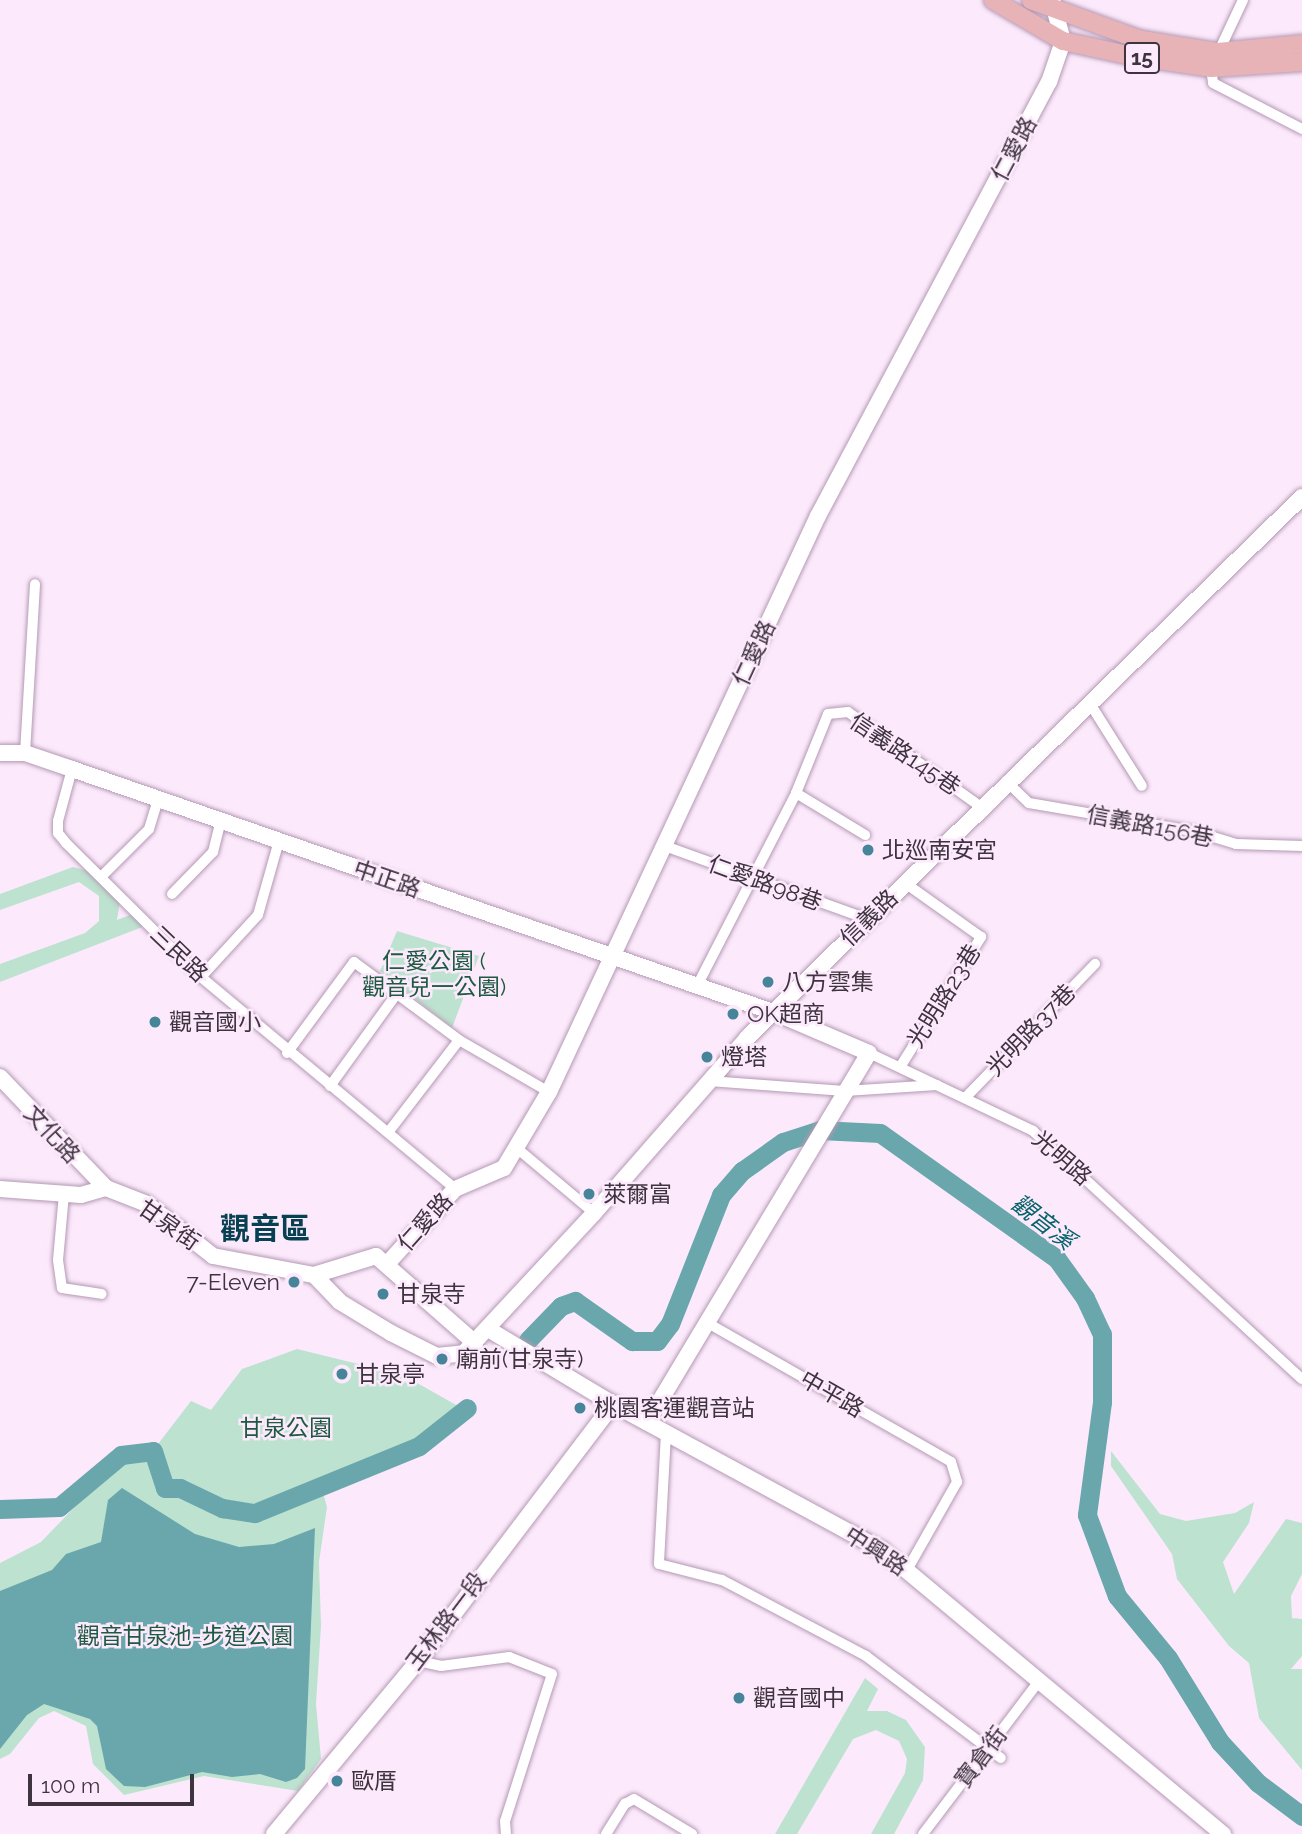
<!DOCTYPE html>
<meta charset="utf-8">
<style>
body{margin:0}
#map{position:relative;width:1302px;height:1834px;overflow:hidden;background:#fceafc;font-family:Raleway,"Noto Sans TC",sans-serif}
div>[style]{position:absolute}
.green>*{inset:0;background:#bde2cf}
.water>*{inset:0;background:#69a7ad}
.river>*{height:19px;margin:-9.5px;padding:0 9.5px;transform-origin:9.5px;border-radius:9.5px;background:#69a7ad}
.roads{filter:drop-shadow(0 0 2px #b599b4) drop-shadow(0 0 2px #b599b4)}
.street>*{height:10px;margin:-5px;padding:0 5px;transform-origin:5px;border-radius:5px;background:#fff}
.secondary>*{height:16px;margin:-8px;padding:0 8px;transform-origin:8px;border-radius:8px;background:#fff}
.primary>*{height:18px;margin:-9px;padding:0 9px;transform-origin:9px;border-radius:9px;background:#e8b3b6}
.dots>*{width:19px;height:19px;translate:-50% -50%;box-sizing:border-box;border:4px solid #fceafc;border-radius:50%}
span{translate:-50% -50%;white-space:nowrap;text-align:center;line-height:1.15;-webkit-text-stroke:5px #fceafc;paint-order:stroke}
.shield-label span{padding:2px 5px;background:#fceafc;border:2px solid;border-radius:5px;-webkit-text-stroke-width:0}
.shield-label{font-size:21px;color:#3e333e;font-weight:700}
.street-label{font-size:23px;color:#3e333e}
.poi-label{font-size:23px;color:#3e333e}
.left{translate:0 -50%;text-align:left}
.right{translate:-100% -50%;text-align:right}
.park-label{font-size:23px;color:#1d5a41}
.water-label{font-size:24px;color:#076369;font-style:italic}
.district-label{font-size:30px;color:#074050;font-weight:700}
.scale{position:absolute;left:28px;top:1774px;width:166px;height:32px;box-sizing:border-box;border:4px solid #3e333e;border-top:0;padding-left:9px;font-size:21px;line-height:24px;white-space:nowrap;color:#3e333e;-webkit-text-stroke:5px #fceafc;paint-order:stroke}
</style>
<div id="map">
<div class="green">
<i style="clip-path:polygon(73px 867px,96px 873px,121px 895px,117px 920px,135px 913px,145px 926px,0 982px,0 964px,85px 933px,99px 921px,99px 896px,79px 882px,0 910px,0 894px)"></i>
<i style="clip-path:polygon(397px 931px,479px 956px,452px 1028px,380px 971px)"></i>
<i style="clip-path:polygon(297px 1349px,403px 1375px,465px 1410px,419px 1446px,322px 1489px,327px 1507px,319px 1562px,321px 1626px,316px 1704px,321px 1759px,298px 1791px,204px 1776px,124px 1795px,93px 1764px,86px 1726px,54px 1711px,39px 1718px,10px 1754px,0 1759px,0 1563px,41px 1542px,115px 1465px,120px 1451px,155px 1448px,191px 1401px,211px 1410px,242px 1369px)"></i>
<i style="clip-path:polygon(1111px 1451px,1160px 1514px,1186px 1521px,1235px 1513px,1254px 1502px,1249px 1523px,1223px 1562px,1234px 1594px,1286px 1519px,1302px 1523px,1302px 1574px,1291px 1596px,1292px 1618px,1302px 1619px,1302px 1656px,1291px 1669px,1302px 1669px,1302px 1770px,1259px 1718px,1249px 1663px,1229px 1646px,1177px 1579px,1172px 1554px,1111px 1466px)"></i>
<i style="clip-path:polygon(865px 1678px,878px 1689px,867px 1711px,887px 1711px,906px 1720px,925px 1747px,923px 1780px,894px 1834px,871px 1834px,905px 1773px,907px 1759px,899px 1741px,876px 1730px,853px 1739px,797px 1834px,775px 1834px)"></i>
</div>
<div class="water">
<i style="clip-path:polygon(122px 1488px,195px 1534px,239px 1547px,274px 1544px,315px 1528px,305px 1769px,297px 1778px,286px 1782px,260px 1774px,232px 1777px,202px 1772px,145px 1787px,124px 1786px,106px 1769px,97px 1726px,90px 1719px,44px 1704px,27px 1715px,0 1749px,0 1591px,52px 1570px,66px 1554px,101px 1542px,108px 1500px)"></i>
</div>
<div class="river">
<i style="left:528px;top:1340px;width:47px;rotate:-45.9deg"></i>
<i style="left:561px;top:1306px;width:15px;rotate:-20deg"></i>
<i style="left:575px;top:1301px;width:70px;rotate:35.1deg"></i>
<i style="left:632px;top:1341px;width:25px"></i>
<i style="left:657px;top:1341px;width:21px;rotate:-53deg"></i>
<i style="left:670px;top:1324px;width:139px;rotate:-68.4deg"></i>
<i style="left:721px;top:1195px;width:32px;rotate:-49deg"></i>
<i style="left:742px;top:1171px;width:50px;rotate:-35.3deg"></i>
<i style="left:783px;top:1142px;width:39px;rotate:-18deg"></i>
<i style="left:820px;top:1130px;width:60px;rotate:2.9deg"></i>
<i style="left:880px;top:1133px;width:217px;rotate:35.4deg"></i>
<i style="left:1057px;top:1259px;width:48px;rotate:54.3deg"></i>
<i style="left:1085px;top:1298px;width:40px;rotate:65deg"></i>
<i style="left:1102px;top:1334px;width:68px;rotate:90deg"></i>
<i style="left:1102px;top:1402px;width:114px;rotate:97.6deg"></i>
<i style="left:1087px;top:1515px;width:86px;rotate:69.7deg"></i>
<i style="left:1117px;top:1596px;width:80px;rotate:50.6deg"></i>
<i style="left:1168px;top:1658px;width:99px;rotate:58.2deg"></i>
<i style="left:1220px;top:1742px;width:56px;rotate:47.2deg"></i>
<i style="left:1258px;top:1783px;width:55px;rotate:36.9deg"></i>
<i style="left:0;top:1509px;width:59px;rotate:-1.9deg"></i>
<i style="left:59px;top:1507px;width:81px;rotate:-40deg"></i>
<i style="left:121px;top:1455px;width:32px;rotate:-7deg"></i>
<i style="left:153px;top:1451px;width:39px;rotate:72deg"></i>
<i style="left:165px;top:1488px;width:15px"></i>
<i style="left:180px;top:1488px;width:47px;rotate:25.5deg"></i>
<i style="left:222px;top:1508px;width:33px;rotate:9deg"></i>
<i style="left:255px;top:1513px;width:177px;rotate:-22.2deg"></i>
<i style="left:419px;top:1446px;width:61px;rotate:-38.4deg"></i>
</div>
<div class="roads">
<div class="street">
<i style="left:1243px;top:0;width:75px;rotate:115.2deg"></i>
<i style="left:1211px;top:68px;width:15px;rotate:82deg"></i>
<i style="left:1213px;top:83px;width:100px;rotate:27.3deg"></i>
<i style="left:1089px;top:702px;width:99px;rotate:57.8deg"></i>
<i style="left:25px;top:753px;width:169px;rotate:-86.6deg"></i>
<i style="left:72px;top:769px;width:54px;rotate:105.1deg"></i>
<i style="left:58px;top:821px;width:12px;rotate:90deg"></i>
<i style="left:58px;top:833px;width:13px;rotate:51deg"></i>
<i style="left:66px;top:843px;width:190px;rotate:44.8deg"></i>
<i style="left:201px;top:977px;width:331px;rotate:39.8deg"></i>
<i style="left:1006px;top:781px;width:32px;rotate:44deg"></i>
<i style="left:1029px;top:803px;width:170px;rotate:9.8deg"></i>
<i style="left:1197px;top:832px;width:41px;rotate:17.1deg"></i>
<i style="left:1236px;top:844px;width:66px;rotate:1.7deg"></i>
<i style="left:796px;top:793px;width:81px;rotate:31.3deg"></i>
<i style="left:662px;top:845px;width:219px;rotate:19.8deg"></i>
<i style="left:101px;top:877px;width:68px;rotate:-45deg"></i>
<i style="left:149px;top:829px;width:31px;rotate:-73deg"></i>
<i style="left:172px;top:894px;width:59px;rotate:-45.7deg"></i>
<i style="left:213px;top:852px;width:32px;rotate:-76deg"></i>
<i style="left:201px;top:977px;width:84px;rotate:-47.4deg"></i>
<i style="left:258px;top:915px;width:77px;rotate:-74.2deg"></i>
<i style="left:697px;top:986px;width:217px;rotate:-62.8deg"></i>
<i style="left:796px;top:793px;width:85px;rotate:-67.9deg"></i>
<i style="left:828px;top:714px;width:20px;rotate:-6deg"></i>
<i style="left:848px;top:712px;width:162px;rotate:35.5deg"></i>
<i style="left:287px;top:1053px;width:113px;rotate:-53.6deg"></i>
<i style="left:354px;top:962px;width:131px;rotate:36.6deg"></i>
<i style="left:459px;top:1040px;width:104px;rotate:30deg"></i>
<i style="left:869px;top:1053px;width:182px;rotate:25.4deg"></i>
<i style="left:1033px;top:1131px;width:366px;rotate:42.7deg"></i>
<i style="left:902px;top:1064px;width:150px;rotate:-58.1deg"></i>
<i style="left:981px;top:937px;width:93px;rotate:-144.6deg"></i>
<i style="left:709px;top:1081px;width:136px;rotate:4.2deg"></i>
<i style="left:845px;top:1091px;width:92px;rotate:-3.7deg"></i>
<i style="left:330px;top:1086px;width:116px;rotate:-54.1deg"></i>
<i style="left:967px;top:1096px;width:184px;rotate:-45.9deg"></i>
<i style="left:390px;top:1130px;width:113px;rotate:-52.5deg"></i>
<i style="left:519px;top:1150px;width:98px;rotate:40deg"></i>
<i style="left:64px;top:1194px;width:66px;rotate:95.2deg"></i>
<i style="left:58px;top:1260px;width:28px;rotate:82deg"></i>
<i style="left:62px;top:1288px;width:40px;rotate:8.5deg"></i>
<i style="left:706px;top:1322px;width:282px;rotate:29.7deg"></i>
<i style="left:951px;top:1462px;width:21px;rotate:73deg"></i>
<i style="left:957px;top:1482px;width:101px;rotate:119.6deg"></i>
<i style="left:666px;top:1433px;width:131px;rotate:93.1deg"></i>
<i style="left:659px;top:1564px;width:65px;rotate:14.3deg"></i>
<i style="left:722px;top:1580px;width:163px;rotate:27.8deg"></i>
<i style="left:866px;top:1656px;width:169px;rotate:37.1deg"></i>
<i style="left:418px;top:1661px;width:24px;rotate:12deg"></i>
<i style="left:441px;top:1666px;width:69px;rotate:-7.5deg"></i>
<i style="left:509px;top:1657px;width:46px;rotate:21.6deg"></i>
<i style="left:552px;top:1674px;width:154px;rotate:107.7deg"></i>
<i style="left:505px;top:1821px;width:13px;rotate:86deg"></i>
<i style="left:606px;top:1834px;width:36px;rotate:-58deg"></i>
<i style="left:625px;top:1804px;width:10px;rotate:-29deg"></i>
<i style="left:634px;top:1799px;width:68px;rotate:31.1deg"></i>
<i style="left:923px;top:1834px;width:192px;rotate:-52.8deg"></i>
</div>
<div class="secondary">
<i style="left:0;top:753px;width:25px"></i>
<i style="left:25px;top:753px;width:50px;rotate:18.8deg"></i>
<i style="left:72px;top:769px;width:742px;rotate:19.12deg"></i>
<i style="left:773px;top:1012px;width:104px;rotate:23.1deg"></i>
<i style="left:869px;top:1053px;width:431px;rotate:121deg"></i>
<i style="left:0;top:1077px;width:153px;rotate:46.3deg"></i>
<i style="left:106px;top:1188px;width:44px;rotate:21.3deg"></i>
<i style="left:147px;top:1204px;width:84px;rotate:38.2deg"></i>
<i style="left:213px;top:1256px;width:103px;rotate:10.7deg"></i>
<i style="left:314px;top:1275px;width:65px;rotate:-17deg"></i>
<i style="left:376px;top:1256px;width:132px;rotate:41.3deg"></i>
<i style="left:0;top:1189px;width:81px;rotate:4.2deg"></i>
<i style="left:81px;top:1195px;width:26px;rotate:-16deg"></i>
<i style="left:387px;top:1264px;width:101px;rotate:-47.8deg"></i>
<i style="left:455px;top:1189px;width:53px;rotate:-23.2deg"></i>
<i style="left:504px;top:1168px;width:88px;rotate:-59.4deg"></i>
<i style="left:549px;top:1092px;width:636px;rotate:-64.97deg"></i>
<i style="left:818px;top:516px;width:492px;rotate:-62deg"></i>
<i style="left:1049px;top:82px;width:43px;rotate:-71.1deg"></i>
<i style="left:1063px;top:41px;width:42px;rotate:-105deg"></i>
<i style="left:314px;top:1275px;width:37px;rotate:46deg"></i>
<i style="left:340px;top:1302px;width:60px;rotate:31.3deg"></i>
<i style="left:391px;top:1333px;width:51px;rotate:26.6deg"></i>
<i style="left:437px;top:1356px;width:27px;rotate:-6deg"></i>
<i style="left:464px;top:1353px;width:191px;rotate:-47.1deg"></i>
<i style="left:594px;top:1213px;width:232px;rotate:-48.8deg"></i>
<i style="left:747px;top:1038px;width:775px;rotate:-44.27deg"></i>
<i style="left:488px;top:1329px;width:146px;rotate:31deg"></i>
<i style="left:613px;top:1404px;width:306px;rotate:28.5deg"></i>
<i style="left:882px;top:1550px;width:444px;rotate:39.8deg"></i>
<i style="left:274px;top:1834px;width:225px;rotate:-50.2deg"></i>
<i style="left:418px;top:1661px;width:323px;rotate:-52.8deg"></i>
</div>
<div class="primary">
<i style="left:993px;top:0;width:81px;rotate:30.4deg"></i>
<i style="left:1063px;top:41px;width:71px;rotate:12.3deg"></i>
<i style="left:1132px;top:56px;width:80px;rotate:8.6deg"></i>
<i style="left:1211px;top:68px;width:91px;rotate:-3.8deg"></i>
<i style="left:1031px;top:0;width:114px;rotate:20deg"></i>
<i style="left:1138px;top:39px;width:48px;rotate:9.7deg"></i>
<i style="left:1185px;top:47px;width:33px;rotate:9deg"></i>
<i style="left:1218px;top:52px;width:84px;rotate:-5.4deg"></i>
</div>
</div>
<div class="dots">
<i style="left:868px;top:850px;background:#468599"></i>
<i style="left:768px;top:982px;background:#468599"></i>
<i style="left:733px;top:1014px;background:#468599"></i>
<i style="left:155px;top:1022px;background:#468599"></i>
<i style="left:707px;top:1057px;background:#468599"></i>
<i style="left:589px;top:1194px;background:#468599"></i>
<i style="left:294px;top:1282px;background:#468599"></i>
<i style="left:383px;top:1294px;background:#468599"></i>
<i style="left:442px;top:1359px;background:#468599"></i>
<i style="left:342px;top:1374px;background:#468599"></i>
<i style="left:580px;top:1408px;background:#468599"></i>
<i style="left:739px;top:1698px;background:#468599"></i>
<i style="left:337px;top:1781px;background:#468599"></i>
</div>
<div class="shield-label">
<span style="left:1142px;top:58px">15</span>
</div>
<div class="street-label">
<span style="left:1014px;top:149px;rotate:-62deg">仁愛路</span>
<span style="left:754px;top:653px;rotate:-65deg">仁愛路</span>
<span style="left:905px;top:754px;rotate:34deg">信義路145巷</span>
<span style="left:1150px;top:826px;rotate:11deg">信義路156巷</span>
<span style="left:387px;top:879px;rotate:19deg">中正路</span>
<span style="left:765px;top:883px;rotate:20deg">仁愛路98巷</span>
<span style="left:869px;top:918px;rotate:-44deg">信義路</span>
<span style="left:179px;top:954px;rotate:44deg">三民路</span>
<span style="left:944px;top:996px;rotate:-58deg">光明路23巷</span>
<span style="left:1031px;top:1030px;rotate:-46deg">光明路37巷</span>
<span style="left:52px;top:1134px;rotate:47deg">文化路</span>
<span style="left:1062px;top:1158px;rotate:41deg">光明路</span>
<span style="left:425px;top:1222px;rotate:-48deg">仁愛路</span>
<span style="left:169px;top:1225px;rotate:35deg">甘泉街</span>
<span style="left:832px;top:1394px;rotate:30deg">中平路</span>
<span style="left:876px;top:1551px;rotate:33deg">中興路</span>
<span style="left:446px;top:1621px;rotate:-53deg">玉林路一段</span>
<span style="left:981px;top:1757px;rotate:-53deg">寶倉街</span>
</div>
<div class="poi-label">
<span class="left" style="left:882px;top:850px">北巡南安宮</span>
<span class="left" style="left:782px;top:982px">八方雲集</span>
<span class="left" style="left:747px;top:1014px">OK超商</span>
<span class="left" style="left:169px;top:1022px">觀音國小</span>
<span class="left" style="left:721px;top:1057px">燈塔</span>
<span class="left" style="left:603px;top:1194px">萊爾富</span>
<span class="right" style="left:280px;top:1282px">7-Eleven</span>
<span class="left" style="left:397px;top:1294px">甘泉寺</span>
<span class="left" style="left:456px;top:1359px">廟前(甘泉寺)</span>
<span class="left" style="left:356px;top:1374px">甘泉亭</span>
<span class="left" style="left:594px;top:1408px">桃園客運觀音站</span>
<span class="left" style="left:753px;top:1698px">觀音國中</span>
<span class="left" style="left:351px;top:1781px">歐厝</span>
</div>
<div class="park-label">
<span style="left:434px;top:974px">仁愛公園 (<br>觀音兒一公園)</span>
<span style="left:286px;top:1428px">甘泉公園</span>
<span style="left:185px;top:1636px">觀音甘泉池-步道公園</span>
</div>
<div class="water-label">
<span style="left:1043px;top:1222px;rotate:38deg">觀音溪</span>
</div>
<div class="district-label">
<span style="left:265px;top:1229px">觀音區</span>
</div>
<div class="scale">100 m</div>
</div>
